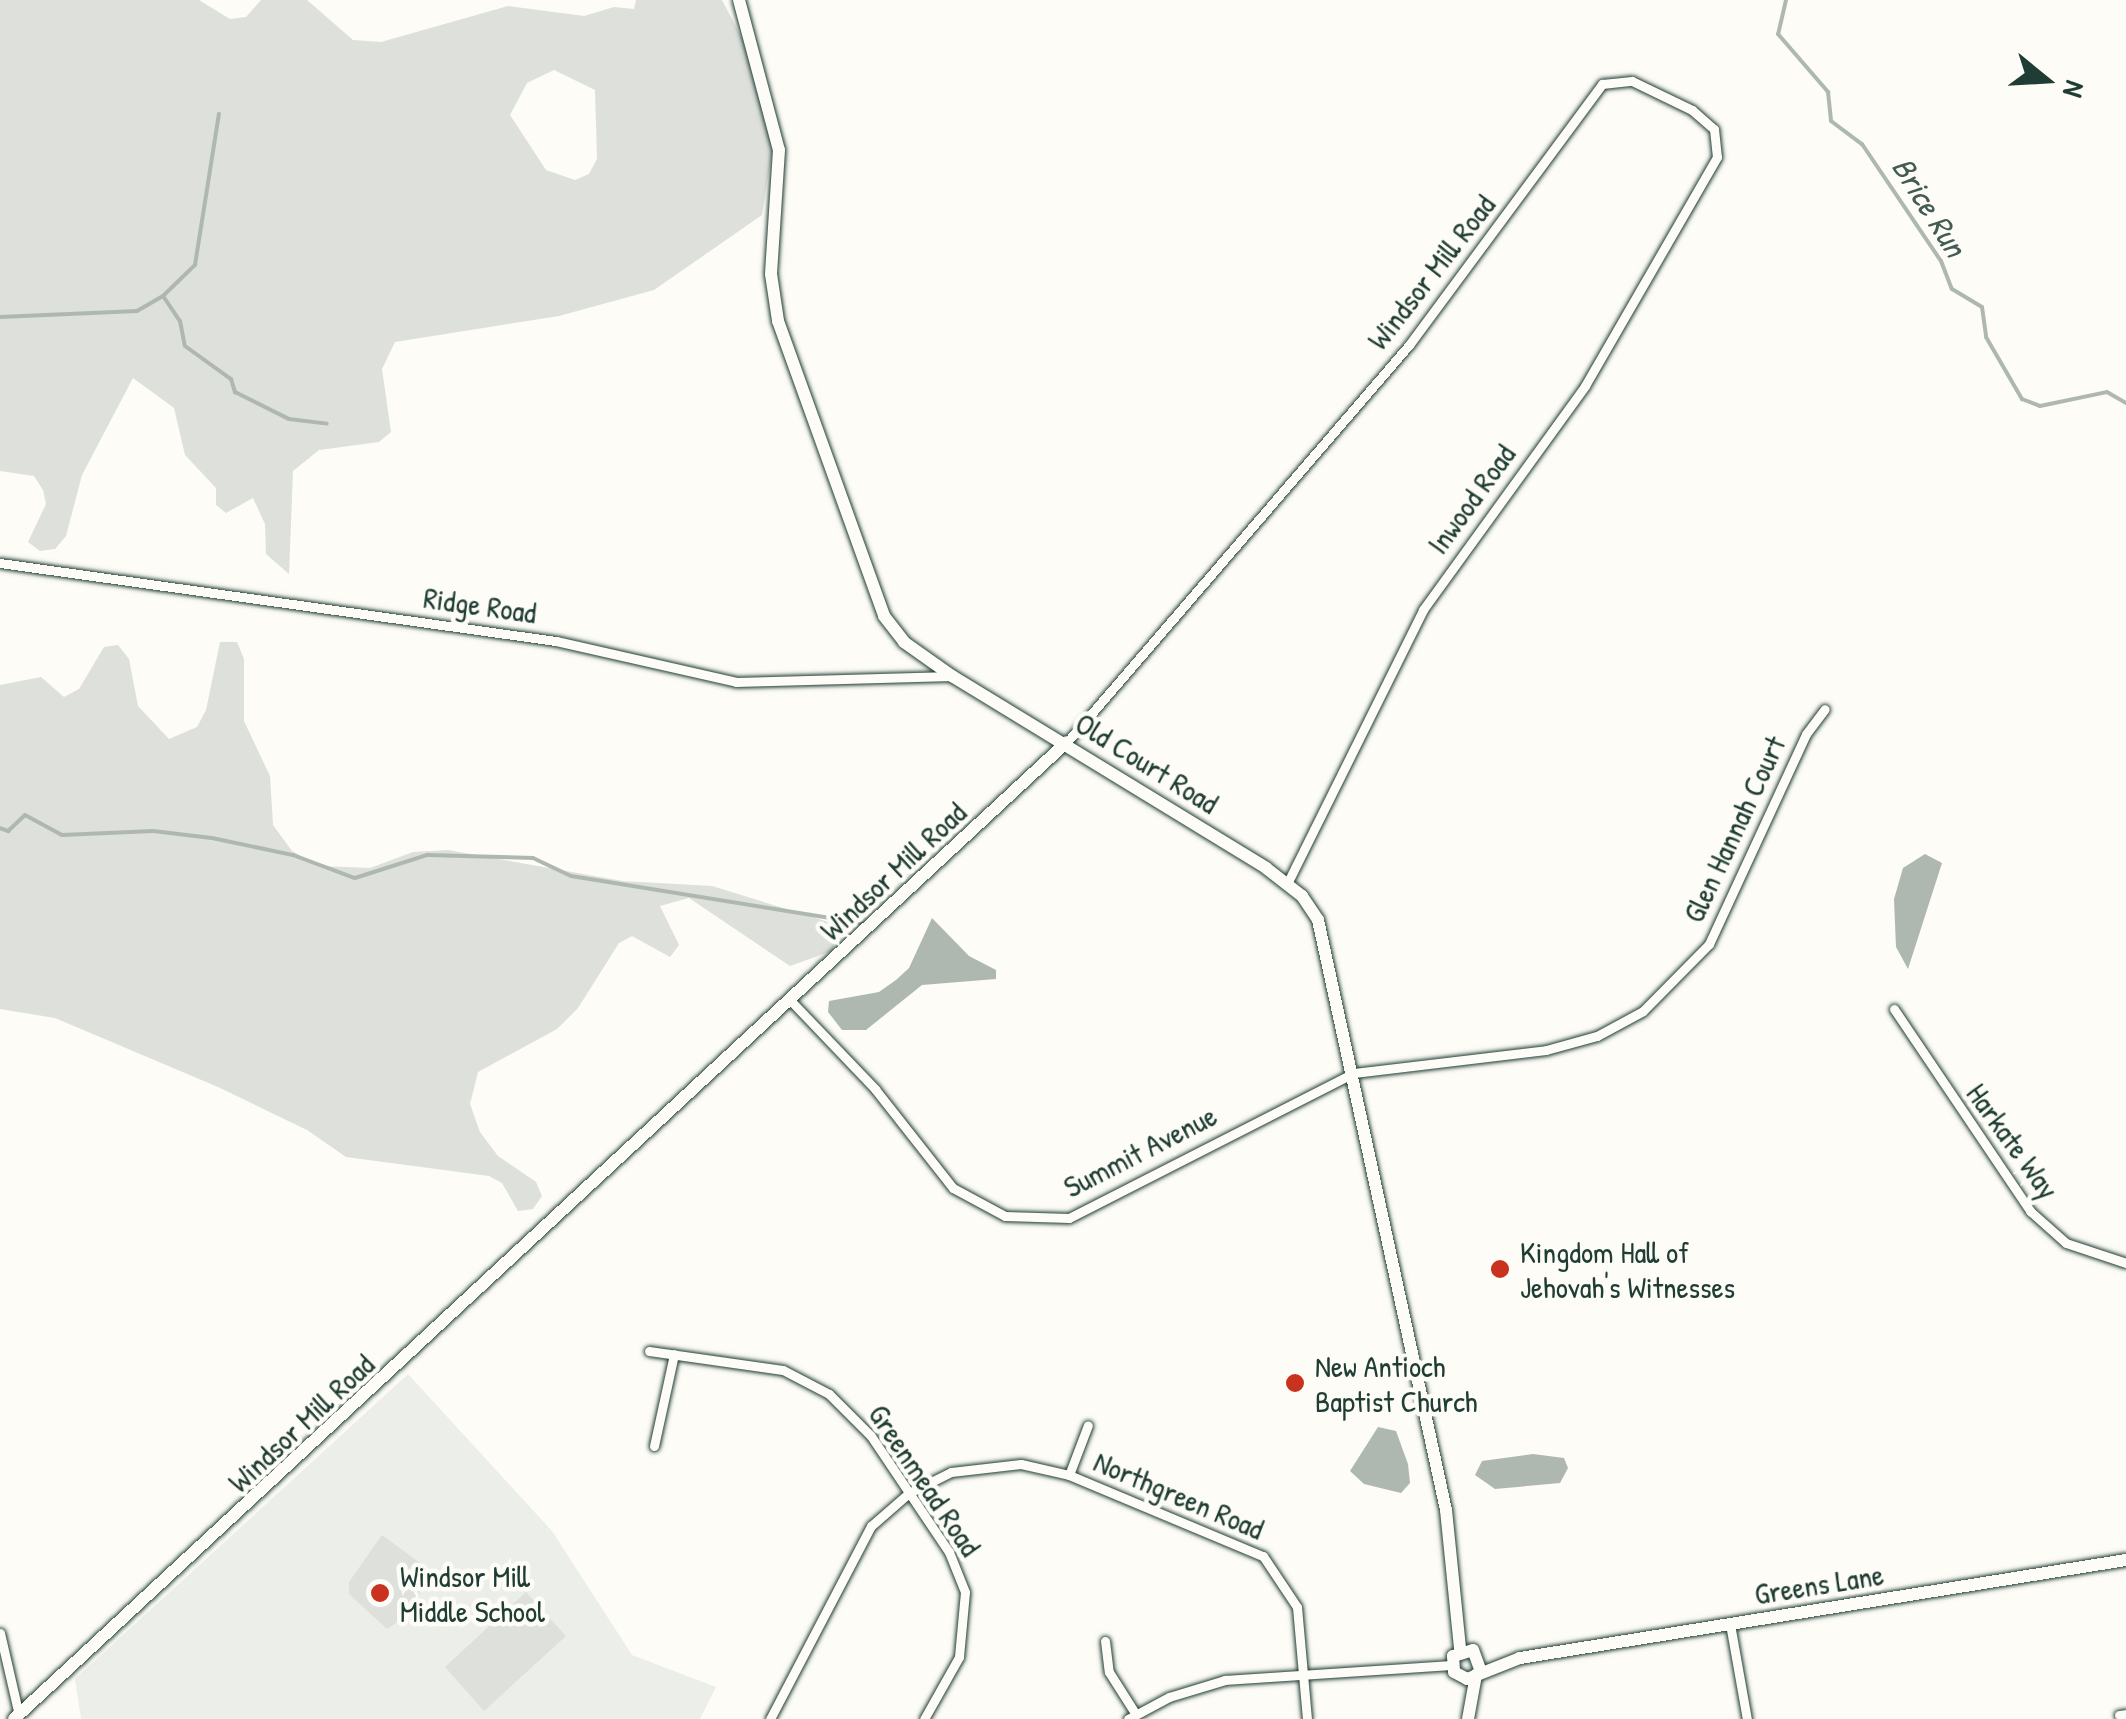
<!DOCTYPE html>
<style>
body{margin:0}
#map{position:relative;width:2126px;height:1719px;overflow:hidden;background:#fdfcf7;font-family:"Patrick Hand",sans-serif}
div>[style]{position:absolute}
.built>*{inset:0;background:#eceee9}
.green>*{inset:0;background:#dde0db}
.water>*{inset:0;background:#aeb8b1}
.stream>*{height:4px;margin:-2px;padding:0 2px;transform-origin:2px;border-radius:2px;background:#aeb8b1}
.roads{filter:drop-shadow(0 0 2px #1f3d34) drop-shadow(0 0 2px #1f3d34)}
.street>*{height:9px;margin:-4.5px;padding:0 4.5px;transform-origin:4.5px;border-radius:4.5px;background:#fdfcf7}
.secondary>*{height:12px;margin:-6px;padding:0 6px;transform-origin:6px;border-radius:6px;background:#fdfcf7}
.dots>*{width:28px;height:28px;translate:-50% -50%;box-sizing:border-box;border:5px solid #fdfcf7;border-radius:50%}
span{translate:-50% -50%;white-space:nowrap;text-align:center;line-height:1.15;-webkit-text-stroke:9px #fdfcf7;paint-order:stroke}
.street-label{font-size:30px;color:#1f3d34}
.poi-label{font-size:30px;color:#1f3d34}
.left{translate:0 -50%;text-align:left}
.water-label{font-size:32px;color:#435c53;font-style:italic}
.north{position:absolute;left:1996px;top:30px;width:100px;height:100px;-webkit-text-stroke:8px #fdfcf7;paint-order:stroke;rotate:108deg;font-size:28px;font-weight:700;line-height:40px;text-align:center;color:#1f3d34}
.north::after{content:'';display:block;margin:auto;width:35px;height:45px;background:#1f3d34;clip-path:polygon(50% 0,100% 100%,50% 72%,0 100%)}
</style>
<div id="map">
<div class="built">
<i style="clip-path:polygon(408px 1374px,552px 1531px,632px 1655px,716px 1687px,700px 1719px,81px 1719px,75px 1679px)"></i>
</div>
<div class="green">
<i style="clip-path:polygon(evenodd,0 0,199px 0,230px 19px,246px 17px,261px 0,307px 0,353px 40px,381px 42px,508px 6px,584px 16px,614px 7px,634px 9px,636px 0,722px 0,760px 72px,772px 152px,762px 215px,654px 290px,559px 316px,395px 342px,382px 369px,391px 432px,379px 442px,319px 450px,293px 471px,289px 574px,266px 554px,265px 524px,253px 498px,226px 513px,216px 505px,216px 488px,185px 455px,174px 408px,133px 378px,82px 475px,66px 536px,55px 549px,40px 551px,28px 542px,46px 504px,43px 490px,34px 476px,0 471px,0 0,554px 70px,595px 90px,597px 159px,589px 174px,575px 180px,546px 170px,510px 115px,527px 83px,554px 70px)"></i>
<i style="clip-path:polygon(220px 642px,237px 642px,244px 659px,244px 721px,270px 776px,273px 825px,292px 851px,319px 866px,370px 868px,413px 852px,448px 850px,623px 881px,712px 886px,832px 923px,838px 937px,832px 951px,790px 966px,689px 898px,660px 906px,679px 945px,670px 957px,632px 936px,619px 943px,578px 1008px,557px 1029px,478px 1072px,470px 1104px,480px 1132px,498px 1156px,536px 1182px,542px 1196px,533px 1209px,518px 1211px,502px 1183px,489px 1176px,346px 1157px,307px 1130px,218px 1087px,55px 1018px,0 1009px,0 685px,41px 677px,64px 697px,79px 689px,104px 647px,118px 645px,129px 659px,138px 706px,169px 739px,197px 727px,206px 710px)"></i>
<i style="clip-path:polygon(382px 1535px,427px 1568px,415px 1610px,387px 1629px,349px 1594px,349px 1582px)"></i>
<i style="clip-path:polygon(526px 1592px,566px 1636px,484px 1711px,445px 1667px)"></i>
</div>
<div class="water">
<i style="clip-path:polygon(1925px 854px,1942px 863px,1908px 969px,1896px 947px,1894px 899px,1903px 868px)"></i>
<i style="clip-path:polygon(932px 918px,969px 956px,996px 970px,996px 979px,922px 985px,866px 1030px,842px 1030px,828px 1012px,829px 1001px,879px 992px,896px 980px,909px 968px)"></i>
<i style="clip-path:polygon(1378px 1427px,1396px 1431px,1408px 1464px,1410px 1483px,1401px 1493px,1364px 1484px,1350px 1471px)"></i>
<i style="clip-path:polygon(1533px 1454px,1564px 1458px,1568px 1468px,1560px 1483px,1495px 1489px,1475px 1475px,1482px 1461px)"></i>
</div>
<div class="stream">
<i style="left:1786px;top:0;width:35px;rotate:103deg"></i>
<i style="left:1778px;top:34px;width:77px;rotate:49.2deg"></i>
<i style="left:1828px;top:92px;width:29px;rotate:84deg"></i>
<i style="left:1831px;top:121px;width:39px;rotate:37deg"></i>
<i style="left:1862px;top:144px;width:141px;rotate:56deg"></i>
<i style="left:1941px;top:261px;width:30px;rotate:69deg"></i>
<i style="left:1952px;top:289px;width:35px;rotate:31deg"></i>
<i style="left:1982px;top:307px;width:30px;rotate:82deg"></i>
<i style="left:1986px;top:337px;width:72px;rotate:59.9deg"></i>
<i style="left:2022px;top:399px;width:19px;rotate:21deg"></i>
<i style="left:2040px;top:406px;width:68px;rotate:-11.8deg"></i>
<i style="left:2107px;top:392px;width:22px;rotate:30deg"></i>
<i style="left:163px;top:296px;width:30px;rotate:56deg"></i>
<i style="left:180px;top:321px;width:25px;rotate:79deg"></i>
<i style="left:185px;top:346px;width:57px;rotate:35.7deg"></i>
<i style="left:231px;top:379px;width:14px;rotate:73deg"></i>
<i style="left:235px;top:392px;width:60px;rotate:26.6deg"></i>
<i style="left:289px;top:419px;width:38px;rotate:7deg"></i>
<i style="left:0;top:317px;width:137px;rotate:-2.5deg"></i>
<i style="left:137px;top:311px;width:30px;rotate:-30deg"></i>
<i style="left:163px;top:296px;width:45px;rotate:-44.1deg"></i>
<i style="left:195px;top:265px;width:153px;rotate:-81deg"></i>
<i style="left:0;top:828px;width:9px;rotate:21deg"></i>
<i style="left:8px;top:831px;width:23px;rotate:-43deg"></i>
<i style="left:25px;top:815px;width:42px;rotate:28.4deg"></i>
<i style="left:62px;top:835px;width:91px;rotate:-2.5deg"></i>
<i style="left:153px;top:831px;width:59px;rotate:6.8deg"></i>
<i style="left:212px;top:838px;width:83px;rotate:11.9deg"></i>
<i style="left:293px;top:855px;width:66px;rotate:20.4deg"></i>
<i style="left:355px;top:878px;width:76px;rotate:-17.7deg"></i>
<i style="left:427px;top:855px;width:106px;rotate:1.6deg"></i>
<i style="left:533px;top:858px;width:42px;rotate:25.3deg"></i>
<i style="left:571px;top:876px;width:294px;rotate:9.2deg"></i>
</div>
<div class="roads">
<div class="street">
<i style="left:0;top:563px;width:561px;rotate:7.99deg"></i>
<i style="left:556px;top:641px;width:185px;rotate:12.8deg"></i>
<i style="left:736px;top:682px;width:216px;rotate:-1.6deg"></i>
<i style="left:1067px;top:742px;width:524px;rotate:-49.26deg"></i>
<i style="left:1409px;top:345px;width:325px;rotate:-53.5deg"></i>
<i style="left:1602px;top:84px;width:30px;rotate:-6deg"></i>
<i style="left:1632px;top:81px;width:67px;rotate:25.8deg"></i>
<i style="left:1692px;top:110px;width:29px;rotate:41deg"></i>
<i style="left:1714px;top:129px;width:28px;rotate:84deg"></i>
<i style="left:1717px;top:157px;width:264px;rotate:120deg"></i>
<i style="left:1585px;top:386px;width:276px;rotate:125.9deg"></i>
<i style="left:1423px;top:610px;width:306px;rotate:116.4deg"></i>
<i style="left:791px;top:1001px;width:122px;rotate:46.3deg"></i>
<i style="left:875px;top:1089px;width:126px;rotate:51.8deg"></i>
<i style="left:953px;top:1188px;width:59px;rotate:28.3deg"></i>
<i style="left:1005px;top:1216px;width:64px;rotate:1.8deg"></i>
<i style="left:1069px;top:1218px;width:320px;rotate:-27deg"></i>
<i style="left:1354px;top:1073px;width:193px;rotate:-6.8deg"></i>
<i style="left:1546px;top:1050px;width:53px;rotate:-15.4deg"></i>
<i style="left:1597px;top:1036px;width:52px;rotate:-28.5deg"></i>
<i style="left:1643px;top:1011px;width:94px;rotate:-45.4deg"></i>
<i style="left:1709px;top:944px;width:231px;rotate:-65.2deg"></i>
<i style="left:1806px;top:734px;width:31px;rotate:-53deg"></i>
<i style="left:1894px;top:1009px;width:244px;rotate:56deg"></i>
<i style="left:2030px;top:1211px;width:48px;rotate:41.6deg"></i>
<i style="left:2066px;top:1243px;width:63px;rotate:18.4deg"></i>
<i style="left:649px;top:1351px;width:135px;rotate:8.1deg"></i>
<i style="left:783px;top:1370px;width:52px;rotate:27.6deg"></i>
<i style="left:829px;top:1394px;width:59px;rotate:45deg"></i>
<i style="left:871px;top:1436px;width:140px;rotate:56.1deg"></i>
<i style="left:949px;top:1552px;width:43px;rotate:68.2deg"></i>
<i style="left:965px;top:1592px;width:65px;rotate:95.3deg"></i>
<i style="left:959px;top:1657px;width:71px;rotate:119.4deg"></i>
<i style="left:654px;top:1446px;width:94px;rotate:-77.7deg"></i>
<i style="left:1069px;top:1475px;width:53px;rotate:-69.2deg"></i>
<i style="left:1730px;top:1624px;width:97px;rotate:79.9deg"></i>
<i style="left:0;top:1633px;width:84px;rotate:77deg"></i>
<i style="left:1105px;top:1641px;width:31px;rotate:83deg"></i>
<i style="left:1109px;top:1672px;width:49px;rotate:57.6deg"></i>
<i style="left:2119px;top:1715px;width:7px;rotate:-8deg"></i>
<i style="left:770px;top:1719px;width:218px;rotate:-62.4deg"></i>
<i style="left:871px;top:1526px;width:50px;rotate:-41deg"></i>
<i style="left:909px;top:1493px;width:47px;rotate:-26.6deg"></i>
<i style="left:951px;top:1472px;width:70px;rotate:-6.5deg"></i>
<i style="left:1021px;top:1464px;width:49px;rotate:12.9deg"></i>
<i style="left:1069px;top:1475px;width:210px;rotate:22.7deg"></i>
<i style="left:1263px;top:1556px;width:61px;rotate:56.3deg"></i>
<i style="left:1297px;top:1607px;width:112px;rotate:84.9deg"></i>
<i style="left:1128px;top:1719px;width:47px;rotate:-28.2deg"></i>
<i style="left:1169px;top:1697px;width:59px;rotate:-16.9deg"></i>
<i style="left:1225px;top:1680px;width:226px;rotate:-3.8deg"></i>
</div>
<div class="secondary">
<i style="left:739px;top:0;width:155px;rotate:75.1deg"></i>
<i style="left:779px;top:150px;width:124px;rotate:93.7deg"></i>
<i style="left:771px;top:274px;width:48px;rotate:81.5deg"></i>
<i style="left:778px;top:321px;width:313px;rotate:70.2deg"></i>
<i style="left:884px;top:616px;width:33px;rotate:52deg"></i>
<i style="left:904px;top:642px;width:59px;rotate:35.3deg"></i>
<i style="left:952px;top:676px;width:368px;rotate:31.4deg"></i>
<i style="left:1266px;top:868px;width:46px;rotate:37.9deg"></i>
<i style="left:1302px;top:896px;width:29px;rotate:56deg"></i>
<i style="left:1318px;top:920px;width:604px;rotate:77.76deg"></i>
<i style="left:1446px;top:1510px;width:140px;rotate:84.2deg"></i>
<i style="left:1480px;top:1669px;width:20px;rotate:-110deg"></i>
<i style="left:1473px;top:1650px;width:21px;rotate:163deg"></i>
<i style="left:1453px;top:1656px;width:16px;rotate:86deg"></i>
<i style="left:1454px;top:1672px;width:15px;rotate:28deg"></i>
<i style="left:1467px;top:1679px;width:57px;rotate:-21.6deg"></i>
<i style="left:1520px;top:1658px;width:614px;rotate:-9.19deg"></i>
<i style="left:14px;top:1719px;width:1436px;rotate:-42.86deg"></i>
<i style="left:1468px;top:1719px;width:45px;rotate:-79.7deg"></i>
</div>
</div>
<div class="dots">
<i style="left:1500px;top:1269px;background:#c8321e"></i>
<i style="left:1295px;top:1383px;background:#c8321e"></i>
<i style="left:380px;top:1593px;background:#c8321e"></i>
</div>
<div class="street-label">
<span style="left:1431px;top:272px;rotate:-52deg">Windsor Mill Road</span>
<span style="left:1471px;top:499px;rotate:-54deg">Inwood Road</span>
<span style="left:480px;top:605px;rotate:8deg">Ridge Road</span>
<span style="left:1147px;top:763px;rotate:32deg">Old Court Road</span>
<span style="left:1734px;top:829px;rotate:-65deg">Glen Hannah Court</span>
<span style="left:893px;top:871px;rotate:-43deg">Windsor Mill Road</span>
<span style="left:2013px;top:1141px;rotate:54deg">Harkate Way</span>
<span style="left:1140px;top:1151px;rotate:-27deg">Summit Avenue</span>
<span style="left:301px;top:1423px;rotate:-43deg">Windsor Mill Road</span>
<span style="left:925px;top:1480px;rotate:56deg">Greenmead Road</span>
<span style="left:1179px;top:1495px;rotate:23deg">Northgreen Road</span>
<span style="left:1819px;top:1584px;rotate:-9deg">Greens Lane</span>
</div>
<div class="poi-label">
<span class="left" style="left:1520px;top:1269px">Kingdom Hall of<br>Jehovah's Witnesses</span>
<span class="left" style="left:1315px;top:1383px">New Antioch<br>Baptist Church</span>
<span class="left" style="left:400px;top:1593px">Windsor Mill<br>Middle School</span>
</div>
<div class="water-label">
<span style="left:1929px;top:207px;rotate:58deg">Brice Run</span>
</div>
<div class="north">N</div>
</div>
